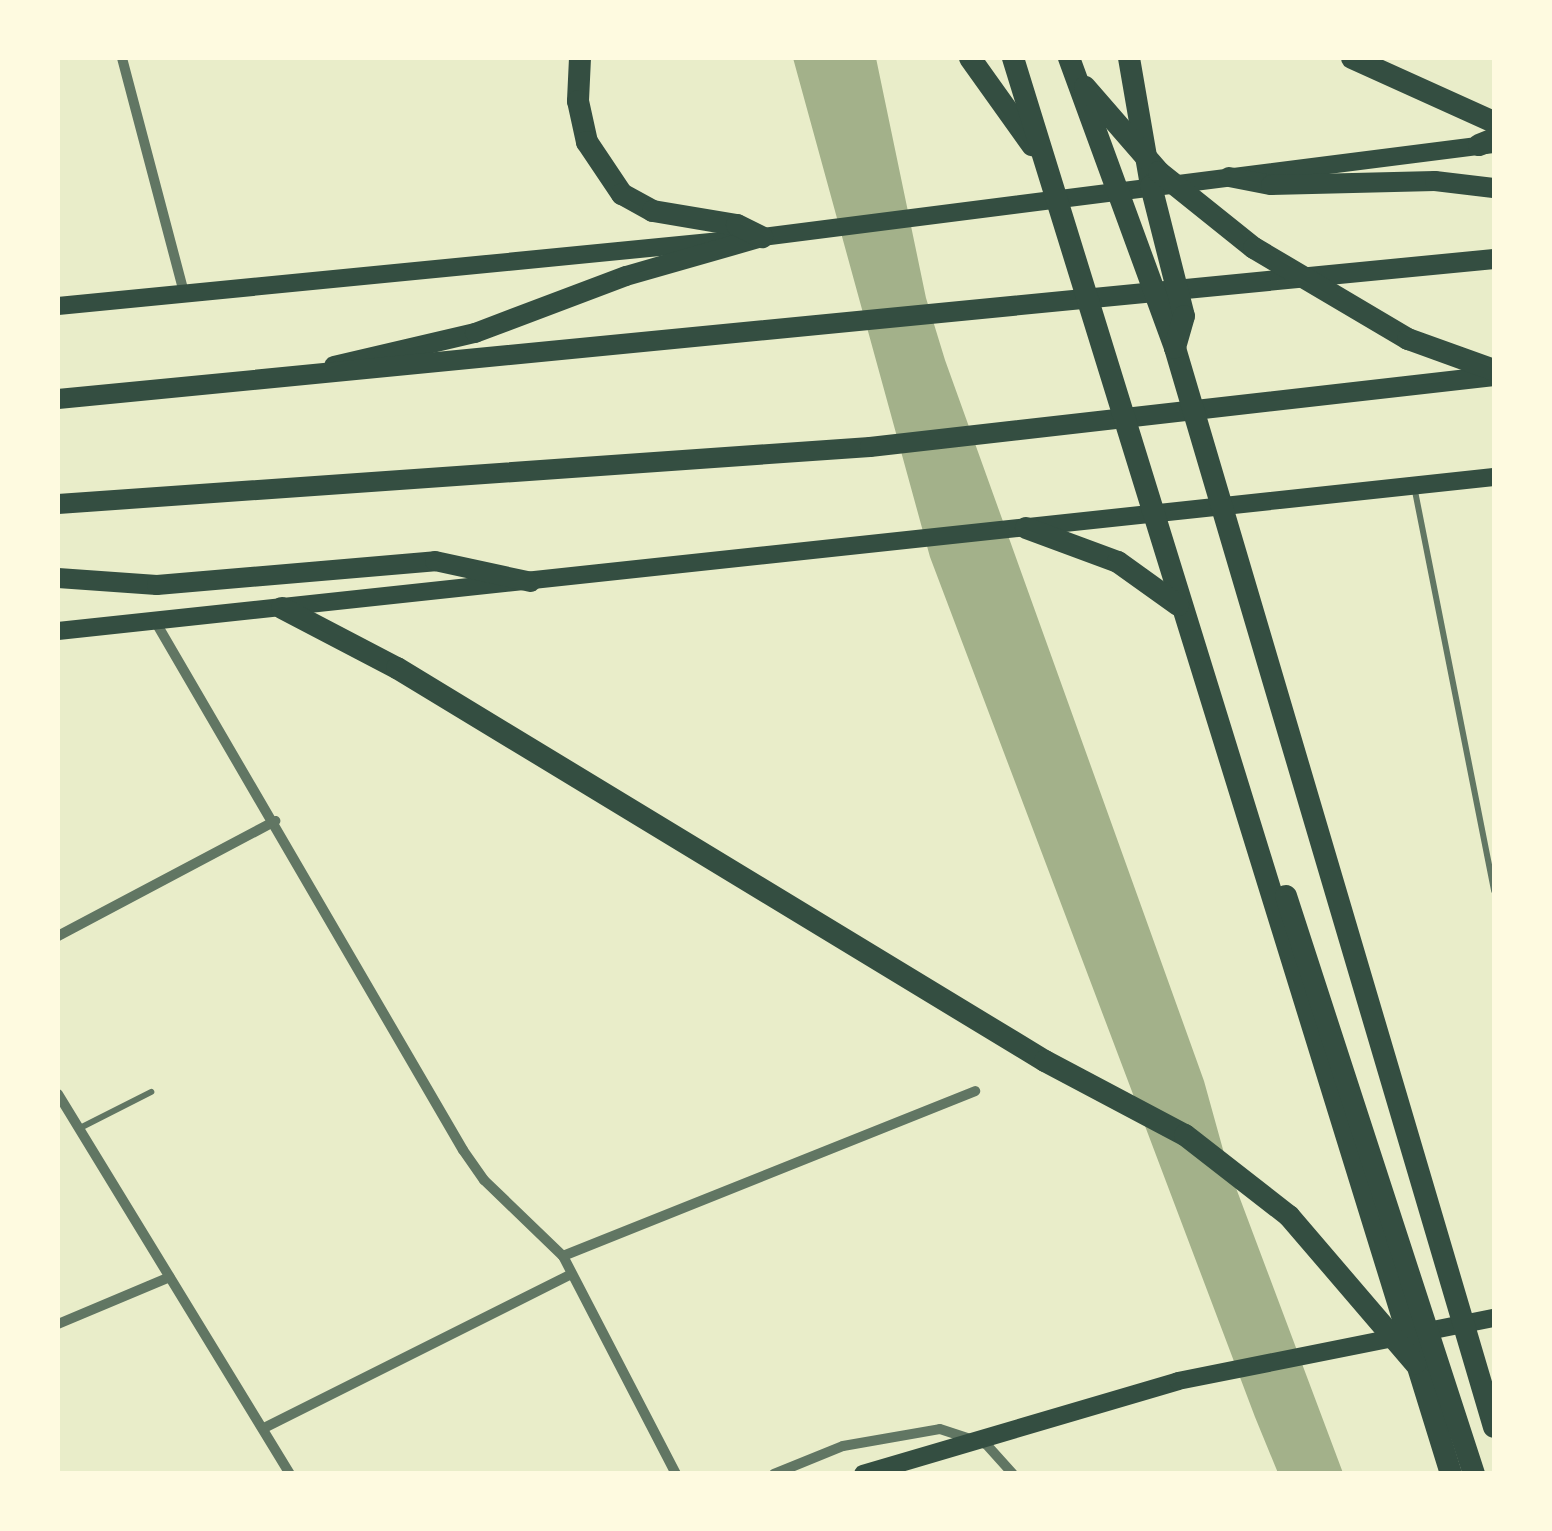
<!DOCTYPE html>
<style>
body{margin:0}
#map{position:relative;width:1552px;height:1531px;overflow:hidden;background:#e9edc9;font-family:Jost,sans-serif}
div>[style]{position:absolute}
.water>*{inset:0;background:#a3b18a}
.service>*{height:6px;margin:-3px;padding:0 3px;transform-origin:3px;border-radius:3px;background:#617663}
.minor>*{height:10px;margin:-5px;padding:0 5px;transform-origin:5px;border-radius:5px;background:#617663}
.secondary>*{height:18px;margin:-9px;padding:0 9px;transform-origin:9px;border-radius:9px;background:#344e41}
.primary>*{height:20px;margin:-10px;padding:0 10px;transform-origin:10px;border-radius:10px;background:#344e41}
.trunk>*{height:20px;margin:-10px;padding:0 10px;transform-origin:10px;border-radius:10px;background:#344e41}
.motorway>*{height:22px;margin:-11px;padding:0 11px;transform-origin:11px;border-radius:11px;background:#344e41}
span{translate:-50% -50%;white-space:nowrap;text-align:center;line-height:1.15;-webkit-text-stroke:10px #fefae0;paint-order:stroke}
.frame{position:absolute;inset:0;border:60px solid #fefae0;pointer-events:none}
</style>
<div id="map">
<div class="water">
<i style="clip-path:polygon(793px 58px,876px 58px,926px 298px,945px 360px,1204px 1081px,1227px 1164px,1343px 1473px,1278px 1473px,1255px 1417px,930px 557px)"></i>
</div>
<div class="service">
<i style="left:1414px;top:486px;width:413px;rotate:78.8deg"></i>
<i style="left:80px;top:1128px;width:80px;rotate:-26.9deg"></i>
</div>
<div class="minor">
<i style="left:122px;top:58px;width:243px;rotate:75.2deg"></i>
<i style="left:155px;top:621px;width:612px;rotate:59.79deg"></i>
<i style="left:463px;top:1150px;width:37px;rotate:55deg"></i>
<i style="left:484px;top:1180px;width:110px;rotate:43.9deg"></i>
<i style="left:563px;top:1256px;width:246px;rotate:62.6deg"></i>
<i style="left:58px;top:936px;width:246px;rotate:-27.9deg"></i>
<i style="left:58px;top:1094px;width:445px;rotate:58.6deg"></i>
<i style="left:563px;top:1256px;width:444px;rotate:-21.8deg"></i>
<i style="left:58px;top:1324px;width:121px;rotate:-22.8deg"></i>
<i style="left:264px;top:1428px;width:342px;rotate:-26.6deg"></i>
<i style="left:774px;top:1474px;width:74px;rotate:-22.1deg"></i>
<i style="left:843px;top:1446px;width:98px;rotate:-9.9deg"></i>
<i style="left:940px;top:1429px;width:48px;rotate:18.1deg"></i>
<i style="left:986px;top:1444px;width:40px;rotate:48deg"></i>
</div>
<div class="secondary">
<i style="left:58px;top:306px;width:707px;rotate:-5.6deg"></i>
<i style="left:762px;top:237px;width:737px;rotate:-7.25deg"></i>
<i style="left:58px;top:631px;width:1444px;rotate:-6.12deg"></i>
<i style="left:863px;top:1474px;width:328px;rotate:-16.4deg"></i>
<i style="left:1178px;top:1381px;width:322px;rotate:-11.3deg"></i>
</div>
<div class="primary">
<i style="left:58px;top:578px;width:99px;rotate:4deg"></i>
<i style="left:157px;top:585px;width:279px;rotate:-4.9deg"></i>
<i style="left:435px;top:561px;width:98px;rotate:12.3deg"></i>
</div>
<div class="trunk">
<i style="left:1229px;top:177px;width:43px;rotate:10.8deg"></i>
<i style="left:1271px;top:185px;width:164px;rotate:-1.4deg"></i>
<i style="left:1435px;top:181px;width:59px;rotate:6.8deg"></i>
<i style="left:334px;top:366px;width:145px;rotate:-13.2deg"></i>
<i style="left:475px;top:333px;width:161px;rotate:-20.7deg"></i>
<i style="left:626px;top:276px;width:141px;rotate:-16deg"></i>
<i style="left:58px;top:399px;width:1443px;rotate:-5.57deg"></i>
<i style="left:58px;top:504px;width:814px;rotate:-4.02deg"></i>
<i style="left:870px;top:447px;width:628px;rotate:-6.49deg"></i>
</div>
<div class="motorway">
<i style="left:580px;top:58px;width:43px;rotate:92.7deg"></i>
<i style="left:578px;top:101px;width:42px;rotate:77.6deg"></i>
<i style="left:587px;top:142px;width:63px;rotate:56.1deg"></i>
<i style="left:622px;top:194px;width:35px;rotate:29deg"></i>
<i style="left:653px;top:211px;width:85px;rotate:9.5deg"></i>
<i style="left:737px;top:225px;width:28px;rotate:26deg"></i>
<i style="left:970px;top:58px;width:107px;rotate:54.5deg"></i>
<i style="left:1013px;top:58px;width:1482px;rotate:72.81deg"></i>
<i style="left:1069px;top:58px;width:309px;rotate:69.9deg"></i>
<i style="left:1175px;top:348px;width:1125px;rotate:73.53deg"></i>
<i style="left:1129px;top:58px;width:130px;rotate:80.2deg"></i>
<i style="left:1151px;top:186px;width:134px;rotate:75.8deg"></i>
<i style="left:1184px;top:316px;width:33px;rotate:106deg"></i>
<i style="left:1352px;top:58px;width:156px;rotate:24.3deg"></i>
<i style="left:1085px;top:87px;width:113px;rotate:49deg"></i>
<i style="left:1159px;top:172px;width:122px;rotate:38.7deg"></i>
<i style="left:1254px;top:248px;width:179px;rotate:30.6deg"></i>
<i style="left:1408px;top:339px;width:91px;rotate:19.8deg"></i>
<i style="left:1479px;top:145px;width:16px;rotate:-22deg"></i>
<i style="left:1026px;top:528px;width:98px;rotate:20.3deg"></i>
<i style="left:1118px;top:562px;width:74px;rotate:35.6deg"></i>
<i style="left:282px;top:608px;width:130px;rotate:27.6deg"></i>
<i style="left:397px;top:668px;width:758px;rotate:31.24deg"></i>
<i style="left:1045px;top:1061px;width:158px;rotate:27.9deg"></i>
<i style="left:1185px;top:1135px;width:132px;rotate:37.9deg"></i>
<i style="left:1289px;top:1216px;width:194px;rotate:49.4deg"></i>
<i style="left:1286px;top:896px;width:608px;rotate:71.98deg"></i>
</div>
<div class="frame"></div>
</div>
